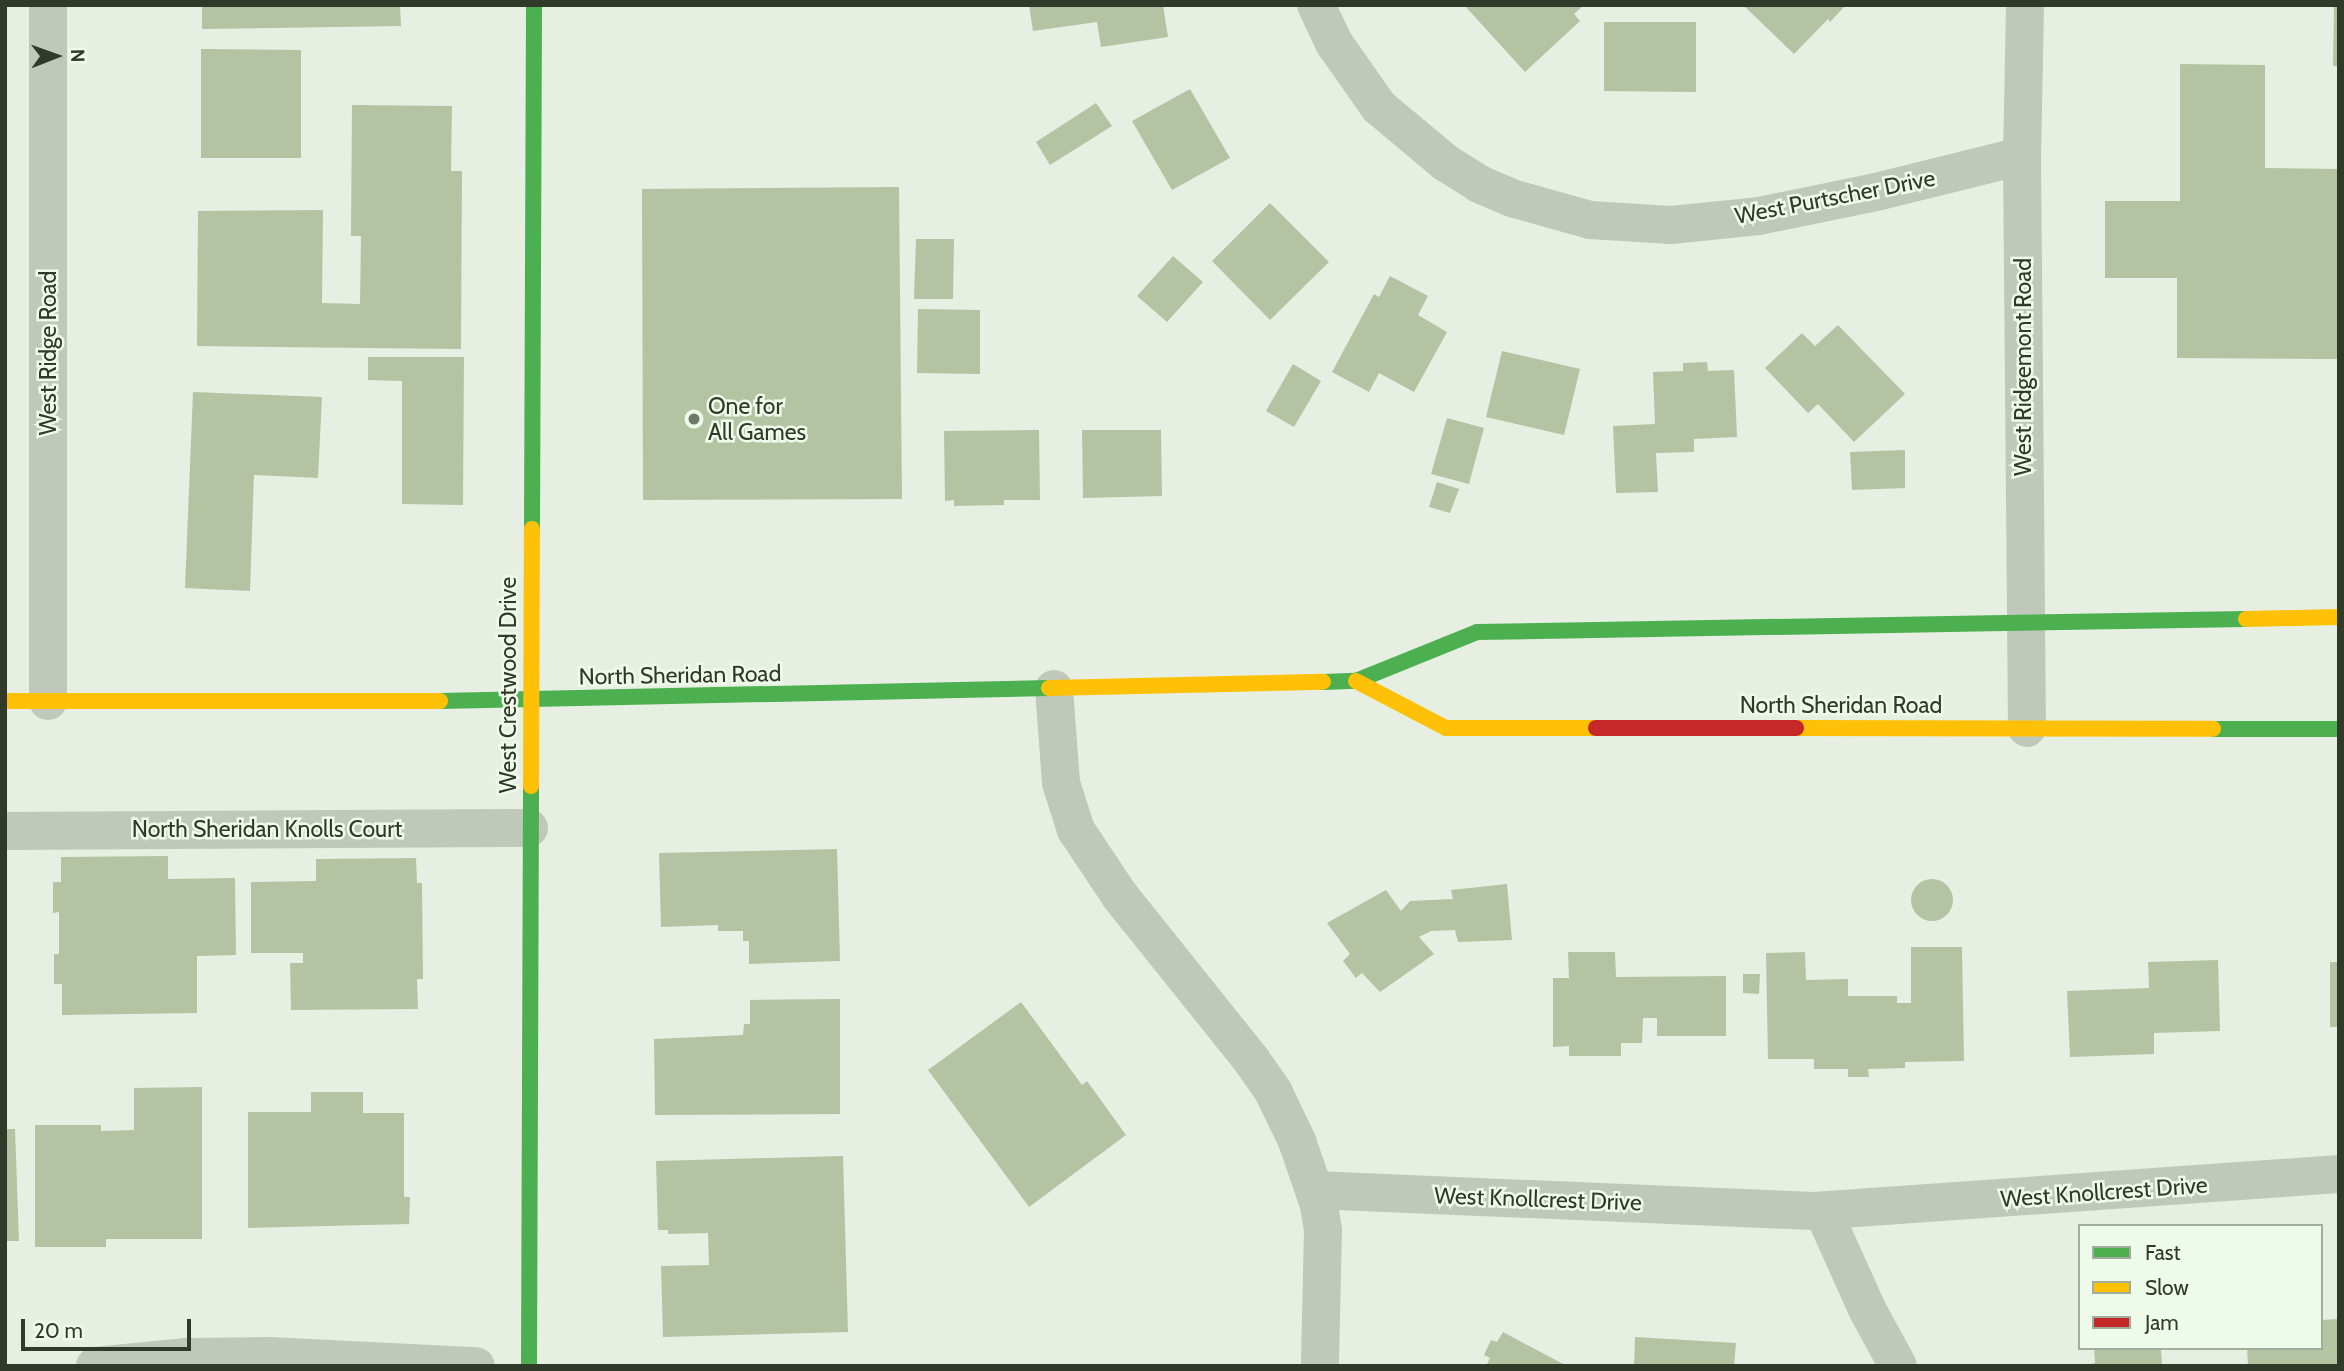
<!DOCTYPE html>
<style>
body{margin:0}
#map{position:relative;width:2344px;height:1371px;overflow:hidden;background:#e6efe2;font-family:Cabin,sans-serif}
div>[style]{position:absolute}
.building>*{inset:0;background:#b4c4a2}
.round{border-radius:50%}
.street>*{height:38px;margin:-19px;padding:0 19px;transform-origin:19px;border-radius:19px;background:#c0c8bb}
.fast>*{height:16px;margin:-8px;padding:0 8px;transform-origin:8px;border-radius:8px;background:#4caf50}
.slow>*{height:16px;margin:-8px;padding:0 8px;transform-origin:8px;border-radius:8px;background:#ffc107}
.jam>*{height:16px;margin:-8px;padding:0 8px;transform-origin:8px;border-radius:8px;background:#c62828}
.dots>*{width:19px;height:19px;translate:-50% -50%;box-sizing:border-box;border:4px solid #eefbea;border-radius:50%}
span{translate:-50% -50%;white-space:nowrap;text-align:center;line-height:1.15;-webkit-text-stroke:5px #eefbea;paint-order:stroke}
.street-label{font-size:23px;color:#313a28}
.poi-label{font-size:23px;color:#313a28}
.left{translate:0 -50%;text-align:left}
.frame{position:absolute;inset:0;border:7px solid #313a28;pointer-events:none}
.legend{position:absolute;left:2078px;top:1224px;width:245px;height:126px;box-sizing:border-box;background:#eefbea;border:2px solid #a2ae9c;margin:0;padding:9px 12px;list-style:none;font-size:21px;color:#313a28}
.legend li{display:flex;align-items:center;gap:14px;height:35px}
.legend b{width:35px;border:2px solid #a2ae9c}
.north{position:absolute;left:21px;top:21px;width:70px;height:70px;-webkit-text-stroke:5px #eefbea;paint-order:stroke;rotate:89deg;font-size:19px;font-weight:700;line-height:28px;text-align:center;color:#313a28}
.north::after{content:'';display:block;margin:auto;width:24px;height:32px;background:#313a28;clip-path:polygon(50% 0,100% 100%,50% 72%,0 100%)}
.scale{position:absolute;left:21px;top:1319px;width:170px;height:32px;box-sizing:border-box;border:4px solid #313a28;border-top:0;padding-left:9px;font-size:21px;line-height:24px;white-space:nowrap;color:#313a28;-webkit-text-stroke:5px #eefbea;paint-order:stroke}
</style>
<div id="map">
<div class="building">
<i style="clip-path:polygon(202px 5px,400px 5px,401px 26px,202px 29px)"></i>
<i style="clip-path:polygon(1029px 5px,1163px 5px,1168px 37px,1101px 47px,1097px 22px,1033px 31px)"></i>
<i style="clip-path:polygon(1464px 5px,1584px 5px,1574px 14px,1580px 21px,1525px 72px)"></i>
<i style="clip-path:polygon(1747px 5px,1846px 5px,1830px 22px,1828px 19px,1794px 54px,1745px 7px)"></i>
<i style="clip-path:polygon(2334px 5px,2339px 5px,2339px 66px,2333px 66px)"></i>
<i style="clip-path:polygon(1604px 22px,1696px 22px,1696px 92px,1604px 91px)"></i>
<i style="clip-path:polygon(201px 49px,301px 50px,301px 158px,201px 158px)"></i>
<i style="clip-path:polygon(2180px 64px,2265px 65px,2265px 168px,2339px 169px,2339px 359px,2177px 358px,2177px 278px,2105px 278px,2105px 201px,2180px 201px)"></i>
<i style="clip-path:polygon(1190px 89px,1230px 158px,1172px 190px,1132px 121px)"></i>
<i style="clip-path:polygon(1096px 103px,1112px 126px,1050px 165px,1036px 142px)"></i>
<i style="clip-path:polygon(352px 105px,452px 106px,451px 171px,462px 171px,461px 349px,197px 346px,198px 211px,323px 210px,322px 303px,360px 304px,361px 236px,351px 236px)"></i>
<i style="clip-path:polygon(899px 187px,902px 499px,643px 500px,642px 189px)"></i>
<i style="clip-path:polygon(1270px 203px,1329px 262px,1270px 320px,1212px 261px)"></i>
<i style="clip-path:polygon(916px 239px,954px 239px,953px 299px,914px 299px)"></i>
<i style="clip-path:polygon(1173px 256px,1203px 282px,1167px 322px,1137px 296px)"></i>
<i style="clip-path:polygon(1390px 276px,1428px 296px,1418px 315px,1447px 332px,1414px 392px,1379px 373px,1369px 392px,1332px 372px,1374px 294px,1379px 297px)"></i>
<i style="clip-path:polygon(918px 309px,980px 310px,980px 374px,917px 373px)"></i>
<i style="clip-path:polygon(1838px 325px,1905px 394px,1854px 442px,1818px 404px,1808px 413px,1765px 368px,1802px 333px,1815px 346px)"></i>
<i style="clip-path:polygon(1502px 351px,1580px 369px,1564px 435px,1486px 417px)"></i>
<i style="clip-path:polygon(368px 357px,464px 357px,463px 505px,402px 504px,402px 381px,368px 380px)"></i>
<i style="clip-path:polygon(1707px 362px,1708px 371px,1734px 370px,1737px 437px,1694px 439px,1694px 452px,1656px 453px,1658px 492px,1616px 493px,1613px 426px,1655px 424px,1653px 372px,1683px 371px,1683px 363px)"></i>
<i style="clip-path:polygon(1293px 364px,1321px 381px,1294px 427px,1266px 411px)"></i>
<i style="clip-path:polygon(193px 392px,322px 397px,318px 478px,254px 475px,250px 591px,185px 588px)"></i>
<i style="clip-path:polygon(1447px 418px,1484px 428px,1469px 484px,1431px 474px)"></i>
<i style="clip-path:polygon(1039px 430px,1040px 500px,1004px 500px,1004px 505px,954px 506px,954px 500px,945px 501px,944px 431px)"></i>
<i style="clip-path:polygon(1082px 430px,1161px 430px,1162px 496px,1083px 498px)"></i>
<i style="clip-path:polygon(1905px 450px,1905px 488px,1852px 490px,1850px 452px)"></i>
<i style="clip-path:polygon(1437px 482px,1459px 489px,1450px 513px,1429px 507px)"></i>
<i style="clip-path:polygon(837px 849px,840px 961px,749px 964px,749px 941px,743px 941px,743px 931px,718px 931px,718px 925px,661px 927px,659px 853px)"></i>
<i style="clip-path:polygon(168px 856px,168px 879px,235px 878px,236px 955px,197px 956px,197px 1013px,62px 1015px,62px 984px,54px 984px,54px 954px,59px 954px,59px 912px,53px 913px,53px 882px,61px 882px,61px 857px)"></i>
<i style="clip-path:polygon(416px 858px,417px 883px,422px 883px,423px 979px,417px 979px,418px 1009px,291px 1010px,290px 963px,303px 963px,303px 953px,251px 953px,251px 882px,316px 881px,316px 859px)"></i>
<i class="round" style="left:1911px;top:879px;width:42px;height:42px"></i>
<i style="clip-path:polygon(1507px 884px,1512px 940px,1458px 942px,1455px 930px,1431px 931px,1419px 937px,1434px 954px,1380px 992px,1362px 973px,1356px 978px,1343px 961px,1350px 954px,1327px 923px,1386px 890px,1401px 911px,1410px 901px,1453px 899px,1451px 890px)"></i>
<i style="clip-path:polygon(1911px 947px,1962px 947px,1964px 1061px,1905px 1062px,1905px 1068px,1868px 1069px,1869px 1077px,1848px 1077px,1848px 1069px,1814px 1069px,1814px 1059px,1768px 1059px,1766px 953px,1805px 952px,1806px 980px,1848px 979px,1848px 996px,1897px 996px,1897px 1003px,1911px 1003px)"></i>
<i style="clip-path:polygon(1568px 952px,1615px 952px,1616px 977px,1726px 976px,1726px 1036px,1657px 1036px,1657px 1018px,1643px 1018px,1642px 1043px,1621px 1043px,1621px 1056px,1569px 1056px,1569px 1046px,1553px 1047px,1553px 978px,1569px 978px)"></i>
<i style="clip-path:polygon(2218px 960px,2220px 1031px,2154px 1033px,2154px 1054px,2070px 1057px,2067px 991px,2149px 988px,2148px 962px)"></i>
<i style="clip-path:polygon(2330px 962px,2339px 962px,2339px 1027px,2330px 1027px)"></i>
<i style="clip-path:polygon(1743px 974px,1760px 974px,1759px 994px,1743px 993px)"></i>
<i style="clip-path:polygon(840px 999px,840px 1114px,655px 1115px,654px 1039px,743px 1035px,744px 1024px,750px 1024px,750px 1000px)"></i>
<i style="clip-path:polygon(1021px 1002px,1082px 1085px,1087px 1081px,1126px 1135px,1029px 1207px,928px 1070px)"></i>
<i style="clip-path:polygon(202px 1087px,202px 1239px,106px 1239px,106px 1247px,35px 1247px,35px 1125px,101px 1125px,101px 1131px,134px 1130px,134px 1088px)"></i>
<i style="clip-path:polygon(311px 1092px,363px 1092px,363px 1113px,404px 1113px,404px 1197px,410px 1197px,409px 1224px,248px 1228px,248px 1112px,311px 1112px)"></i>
<i style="clip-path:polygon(5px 1129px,15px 1129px,19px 1241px,5px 1241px)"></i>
<i style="clip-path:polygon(843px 1156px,848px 1332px,663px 1337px,661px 1266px,709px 1265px,708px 1233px,668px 1234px,668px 1230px,658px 1230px,656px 1161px)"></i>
<i style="clip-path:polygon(2339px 1319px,2339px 1366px,2248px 1366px,2247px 1348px,2321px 1348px,2321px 1320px)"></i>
<i style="clip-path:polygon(1503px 1332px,1567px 1366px,1486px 1366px,1490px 1358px,1484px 1355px,1491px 1340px,1497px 1342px)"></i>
<i style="clip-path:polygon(1635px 1337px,1736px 1343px,1734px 1366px,1634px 1366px)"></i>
<i style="clip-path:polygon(2094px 1348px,2161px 1348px,2162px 1366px,2084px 1366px,2095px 1363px)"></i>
</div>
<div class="street">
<i style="left:1316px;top:5px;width:42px;rotate:64.7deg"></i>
<i style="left:1334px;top:43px;width:78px;rotate:54.9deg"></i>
<i style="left:1379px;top:107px;width:87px;rotate:39.9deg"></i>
<i style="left:1446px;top:163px;width:39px;rotate:32deg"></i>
<i style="left:1479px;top:184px;width:39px;rotate:23deg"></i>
<i style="left:1515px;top:199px;width:78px;rotate:15.6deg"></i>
<i style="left:1590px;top:220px;width:81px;rotate:3.5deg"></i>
<i style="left:1671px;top:225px;width:88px;rotate:-5.8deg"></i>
<i style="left:1759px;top:216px;width:119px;rotate:-11.6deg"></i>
<i style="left:1876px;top:192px;width:150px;rotate:-13.9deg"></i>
<i style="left:2025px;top:5px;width:151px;rotate:91.1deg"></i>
<i style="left:2022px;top:156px;width:572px;rotate:89.5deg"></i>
<i style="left:1054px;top:689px;width:94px;rotate:85.7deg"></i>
<i style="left:1061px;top:783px;width:49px;rotate:72.3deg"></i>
<i style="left:1076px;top:830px;width:79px;rotate:56.3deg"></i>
<i style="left:1120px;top:896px;width:211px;rotate:51.3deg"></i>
<i style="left:1252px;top:1061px;width:39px;rotate:55deg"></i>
<i style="left:1274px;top:1093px;width:53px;rotate:64.4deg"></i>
<i style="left:1297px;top:1141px;width:68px;rotate:71deg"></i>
<i style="left:1319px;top:1205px;width:25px;rotate:81deg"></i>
<i style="left:1323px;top:1230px;width:136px;rotate:91.3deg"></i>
<i style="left:48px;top:701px;width:696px;rotate:-90deg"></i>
<i style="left:5px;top:831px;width:524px;rotate:-0.33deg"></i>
<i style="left:1314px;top:1190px;width:500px;rotate:2.41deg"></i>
<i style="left:1814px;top:1211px;width:526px;rotate:-4.03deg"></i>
<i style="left:1823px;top:1211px;width:107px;rotate:65.8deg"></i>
<i style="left:1867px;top:1309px;width:65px;rotate:61.5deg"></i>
<i style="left:95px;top:1366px;width:90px;rotate:-5.7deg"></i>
<i style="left:185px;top:1357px;width:84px;rotate:-0.7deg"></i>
<i style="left:269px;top:1356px;width:207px;rotate:2.8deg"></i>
</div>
<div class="fast">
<i style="left:532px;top:529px;width:524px;rotate:-89.78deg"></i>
<i style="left:1323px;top:682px;width:33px;rotate:-2deg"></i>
<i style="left:1356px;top:681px;width:131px;rotate:-22deg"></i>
<i style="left:1477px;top:632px;width:769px;rotate:-0.97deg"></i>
<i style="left:440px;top:701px;width:609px;rotate:-1.22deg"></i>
<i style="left:2213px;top:729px;width:126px"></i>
<i style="left:529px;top:1366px;width:580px;rotate:-89.8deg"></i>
</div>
<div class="slow">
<i style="left:2246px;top:619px;width:93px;rotate:-1.2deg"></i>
<i style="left:1356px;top:681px;width:102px;rotate:27.6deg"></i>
<i style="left:1446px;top:728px;width:150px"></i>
<i style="left:1049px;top:688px;width:274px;rotate:-1.3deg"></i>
<i style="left:5px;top:701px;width:435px"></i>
<i style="left:1796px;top:728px;width:417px;rotate:0.1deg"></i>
<i style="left:531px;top:786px;width:257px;rotate:-89.8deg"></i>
</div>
<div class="jam">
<i style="left:1596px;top:728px;width:200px"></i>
</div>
<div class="dots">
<i style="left:694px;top:419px;background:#707969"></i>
</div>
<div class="street-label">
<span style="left:1835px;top:197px;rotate:-11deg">West Purtscher Drive</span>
<span style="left:48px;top:353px;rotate:-90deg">West Ridge Road</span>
<span style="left:2023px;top:367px;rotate:-90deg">West Ridgemont Road</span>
<span style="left:680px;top:675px;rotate:-1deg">North Sheridan Road</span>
<span style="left:508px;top:685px;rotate:-90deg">West Crestwood Drive</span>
<span style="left:1841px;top:705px">North Sheridan Road</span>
<span style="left:267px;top:829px">North Sheridan Knolls Court</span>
<span style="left:2104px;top:1192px;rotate:-4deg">West Knollcrest Drive</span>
<span style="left:1538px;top:1199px;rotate:2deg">West Knollcrest Drive</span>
</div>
<div class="poi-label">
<span class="left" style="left:708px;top:419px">One for<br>All Games</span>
</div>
<div class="frame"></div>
<ul class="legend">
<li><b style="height:9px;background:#4caf50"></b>Fast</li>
<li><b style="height:9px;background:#ffc107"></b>Slow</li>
<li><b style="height:9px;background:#c62828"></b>Jam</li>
</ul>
<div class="north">N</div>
<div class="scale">20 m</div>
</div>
